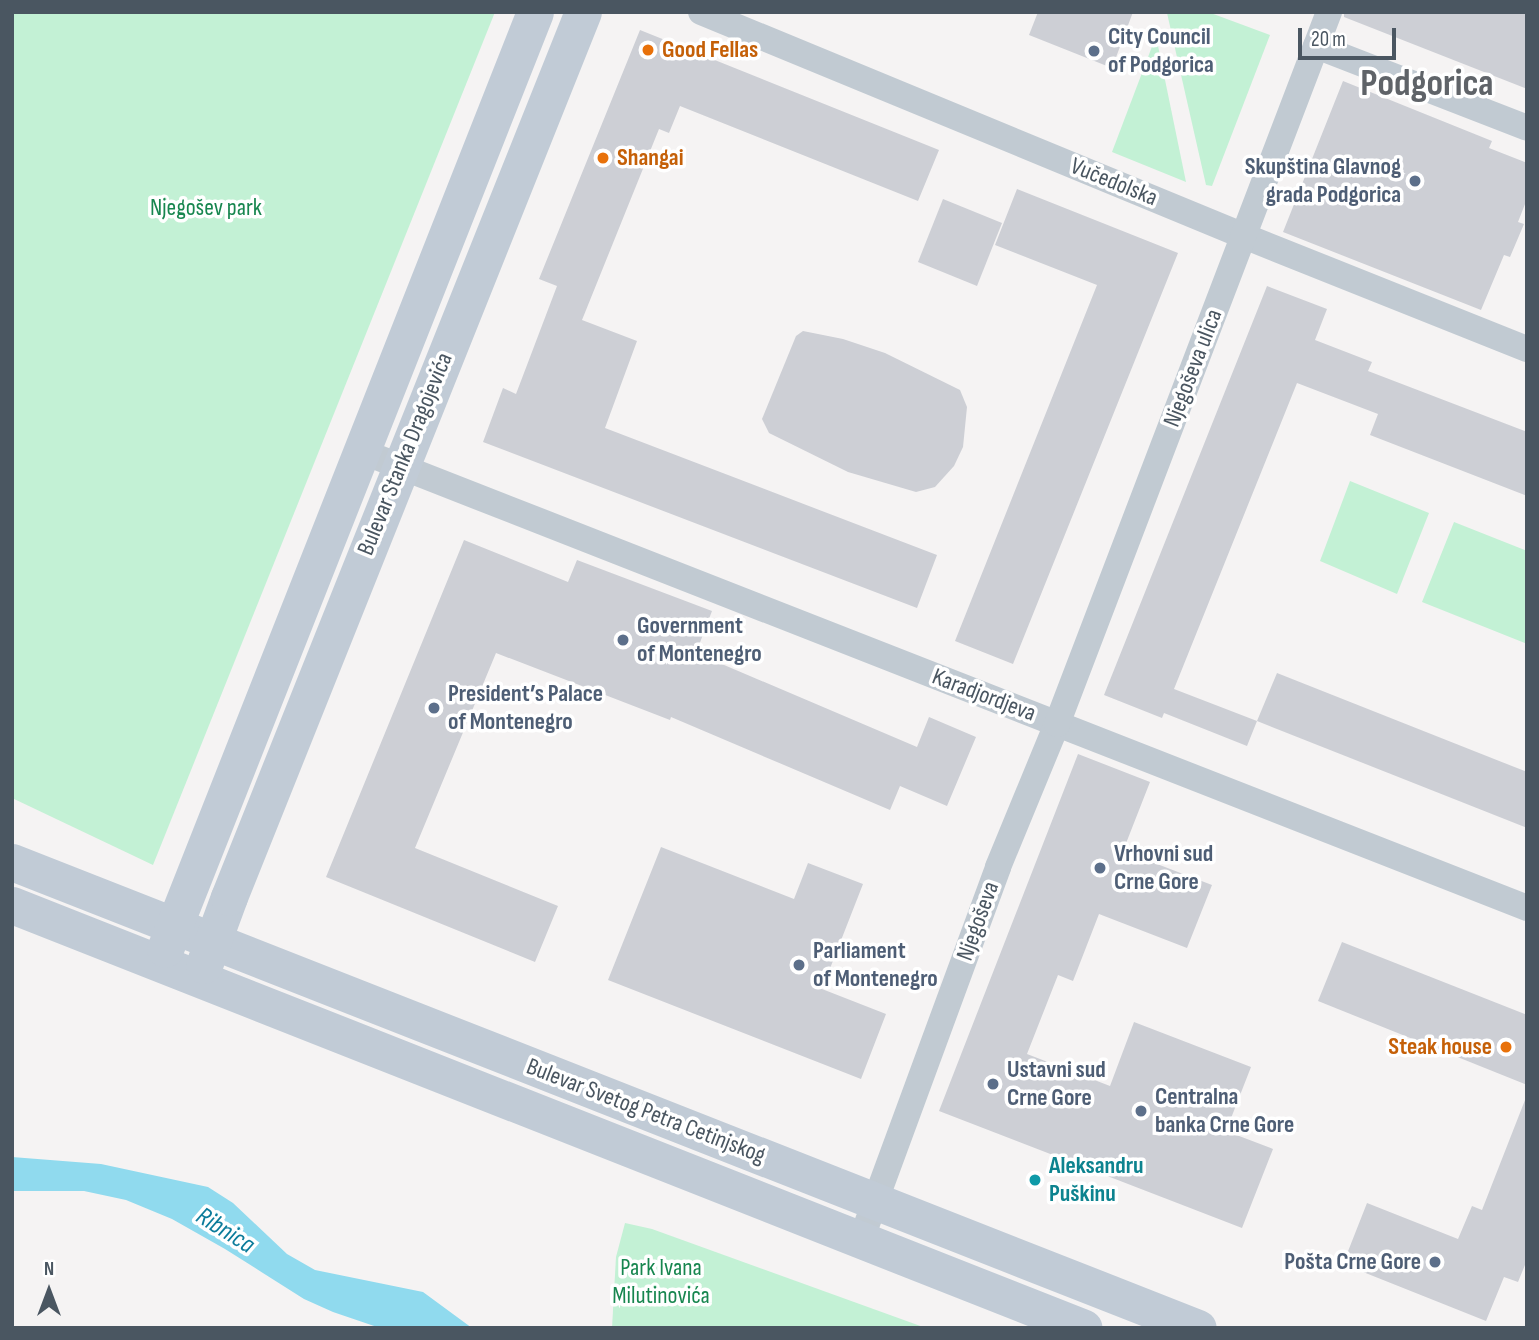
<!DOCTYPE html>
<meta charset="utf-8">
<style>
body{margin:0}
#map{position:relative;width:1539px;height:1340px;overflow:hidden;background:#f5f3f3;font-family:"Sofia Sans Condensed",sans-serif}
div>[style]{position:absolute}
.green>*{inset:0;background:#c3f1d5}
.water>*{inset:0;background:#90daee}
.building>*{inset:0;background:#cdcfd5}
.street>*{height:26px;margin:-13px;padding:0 13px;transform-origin:13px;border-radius:13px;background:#c1cad2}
.secondary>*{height:37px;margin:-18.5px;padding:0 18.5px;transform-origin:18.5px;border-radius:18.5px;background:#c1cbd6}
.dots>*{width:19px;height:19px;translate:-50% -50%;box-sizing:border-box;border:4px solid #fff;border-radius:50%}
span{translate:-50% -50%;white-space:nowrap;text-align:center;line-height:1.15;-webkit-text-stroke:7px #fff;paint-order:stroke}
.service-label{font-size:24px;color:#4e5e75;font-weight:700}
.left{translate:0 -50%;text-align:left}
.right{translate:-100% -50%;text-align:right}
.food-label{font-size:24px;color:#c56008;font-weight:700}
.street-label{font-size:24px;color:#4a5661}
.park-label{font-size:24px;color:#17864f}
.culture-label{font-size:24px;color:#0d838f;font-weight:700}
.water-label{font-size:26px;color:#0c7c9b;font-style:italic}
.town-label{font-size:38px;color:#5f6368;font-weight:700}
.frame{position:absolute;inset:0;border:14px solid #4a5661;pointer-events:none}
.north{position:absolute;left:14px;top:1256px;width:70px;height:70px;-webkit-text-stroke:5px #fff;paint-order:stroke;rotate:0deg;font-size:19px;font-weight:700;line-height:28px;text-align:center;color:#4a5661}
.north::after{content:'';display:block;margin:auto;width:24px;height:32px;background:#4a5661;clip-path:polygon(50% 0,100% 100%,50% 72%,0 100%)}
.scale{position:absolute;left:1298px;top:28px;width:98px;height:32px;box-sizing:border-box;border:4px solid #4a5661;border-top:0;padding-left:9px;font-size:21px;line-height:24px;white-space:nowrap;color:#4a5661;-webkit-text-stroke:5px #fff;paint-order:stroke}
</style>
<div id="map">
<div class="green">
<i style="clip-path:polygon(12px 12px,495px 12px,153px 865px,12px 798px)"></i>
<i style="clip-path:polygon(1208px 12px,1270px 35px,1212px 186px,1206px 185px,1167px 13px)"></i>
<i style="clip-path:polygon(1156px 36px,1186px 182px,1112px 152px)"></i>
<i style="clip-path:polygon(1350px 481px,1429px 513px,1397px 594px,1320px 561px)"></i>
<i style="clip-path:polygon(1454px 522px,1527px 551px,1527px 644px,1422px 602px)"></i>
<i style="clip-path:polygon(625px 1223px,652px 1229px,926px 1328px,612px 1328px,616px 1257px)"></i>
</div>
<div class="water">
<i style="clip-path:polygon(12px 1157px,101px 1164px,208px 1187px,233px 1203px,287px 1254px,315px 1270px,423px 1292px,472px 1328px,380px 1328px,333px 1312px,304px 1299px,225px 1249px,172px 1219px,126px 1200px,84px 1191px,12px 1191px)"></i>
</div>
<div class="building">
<i style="clip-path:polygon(1038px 12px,1133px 12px,1112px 68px,1029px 35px)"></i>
<i style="clip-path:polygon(1344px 12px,1527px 12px,1527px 89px,1344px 17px)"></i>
<i style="clip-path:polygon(640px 30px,939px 150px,918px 201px,680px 106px,669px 133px,659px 129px,582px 320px,637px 341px,605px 428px,937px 555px,917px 608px,483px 442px,503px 388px,516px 394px,557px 286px,539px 279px)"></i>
<i style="clip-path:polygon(1343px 81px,1492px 141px,1489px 148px,1527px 163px,1527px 199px,1518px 222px,1524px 224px,1510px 257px,1504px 255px,1481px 310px,1283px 232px)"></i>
<i style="clip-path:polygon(1017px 189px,1178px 253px,1013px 664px,955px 641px,1097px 285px,995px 245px)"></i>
<i style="clip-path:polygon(943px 199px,1002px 223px,977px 286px,918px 262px)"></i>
<i style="clip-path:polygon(1267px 286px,1327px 309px,1315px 340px,1372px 362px,1368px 371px,1527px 432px,1527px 496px,1370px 435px,1378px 414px,1297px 383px,1174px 689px,1257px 721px,1247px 746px,1164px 713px,1162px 718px,1104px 695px)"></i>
<i style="clip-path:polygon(803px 331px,843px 339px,885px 353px,960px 390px,967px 407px,963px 447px,954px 466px,935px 487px,916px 492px,848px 472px,769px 433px,762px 419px,796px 336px)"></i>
<i style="clip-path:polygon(464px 540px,568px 582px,577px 560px,712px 611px,696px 653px,917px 747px,929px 717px,976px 737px,947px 806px,900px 786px,890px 810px,671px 717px,670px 720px,496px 653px,415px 848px,558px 906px,535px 962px,326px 877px)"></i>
<i style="clip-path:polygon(1277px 673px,1527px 772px,1527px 828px,1257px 721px)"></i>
<i style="clip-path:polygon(1078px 754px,1150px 782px,1123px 851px,1212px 885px,1187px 948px,1099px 914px,1073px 981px,1058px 975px,1027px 1054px,1110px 1086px,1134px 1022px,1251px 1067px,1226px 1131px,1273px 1149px,1242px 1228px,939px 1111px)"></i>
<i style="clip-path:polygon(661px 847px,794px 899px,808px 863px,863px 884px,822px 989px,886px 1014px,861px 1079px,608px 980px)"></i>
<i style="clip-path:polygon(1342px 942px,1527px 1015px,1527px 1085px,1318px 1001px)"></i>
<i style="clip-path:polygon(1525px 1100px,1527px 1260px,1518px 1282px,1504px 1277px,1486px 1321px,1343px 1264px,1367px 1203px,1458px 1239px,1472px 1206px,1482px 1210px)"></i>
</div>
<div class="street">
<i style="left:701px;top:12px;width:587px;rotate:22.42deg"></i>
<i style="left:1244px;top:236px;width:305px;rotate:21.8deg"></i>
<i style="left:1316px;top:46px;width:226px;rotate:21.2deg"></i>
<i style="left:361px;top:451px;width:1252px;rotate:21.4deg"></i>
<i style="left:861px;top:1240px;width:397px;rotate:-69.8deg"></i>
<i style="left:998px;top:867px;width:155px;rotate:-67.6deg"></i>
<i style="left:1057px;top:724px;width:762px;rotate:-69.09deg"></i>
</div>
<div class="secondary">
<i style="left:12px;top:862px;width:1274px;rotate:21.45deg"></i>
<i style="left:12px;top:905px;width:1152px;rotate:21.53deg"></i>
<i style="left:165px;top:949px;width:1007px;rotate:-68.45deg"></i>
<i style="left:204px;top:965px;width:72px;rotate:-69.8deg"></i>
<i style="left:229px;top:897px;width:953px;rotate:-68.2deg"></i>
</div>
<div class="dots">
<i style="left:648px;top:50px;background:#e8710a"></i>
<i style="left:1094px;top:51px;background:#5c6f8a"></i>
<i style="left:603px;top:158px;background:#e8710a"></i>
<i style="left:1415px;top:181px;background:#5c6f8a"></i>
<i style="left:623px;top:640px;background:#5c6f8a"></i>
<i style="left:434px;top:708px;background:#5c6f8a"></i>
<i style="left:1100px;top:868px;background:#5c6f8a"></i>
<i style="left:799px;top:965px;background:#5c6f8a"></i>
<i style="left:1506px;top:1047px;background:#e8710a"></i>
<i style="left:993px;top:1084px;background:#5c6f8a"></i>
<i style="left:1141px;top:1111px;background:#5c6f8a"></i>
<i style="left:1035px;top:1180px;background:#0f9aa8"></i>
<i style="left:1435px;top:1262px;background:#5c6f8a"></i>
</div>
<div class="service-label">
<span class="left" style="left:1108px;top:51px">City Council<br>of Podgorica</span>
<span class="right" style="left:1401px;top:181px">Skupština Glavnog<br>grada Podgorica</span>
<span class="left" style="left:637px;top:640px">Government<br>of Montenegro</span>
<span class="left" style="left:448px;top:708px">President’s Palace<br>of Montenegro</span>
<span class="left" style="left:1114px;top:868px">Vrhovni sud<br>Crne Gore</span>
<span class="left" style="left:813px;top:965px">Parliament<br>of Montenegro</span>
<span class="left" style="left:1007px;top:1084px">Ustavni sud<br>Crne Gore</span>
<span class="left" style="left:1155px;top:1111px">Centralna<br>banka Crne Gore</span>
<span class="right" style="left:1421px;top:1262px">Pošta Crne Gore</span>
</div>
<div class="food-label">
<span class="left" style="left:662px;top:50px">Good Fellas</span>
<span class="left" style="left:617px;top:158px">Shangai</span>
<span class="right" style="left:1492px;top:1047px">Steak house</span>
</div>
<div class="street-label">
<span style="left:1114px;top:182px;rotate:22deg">Vučedolska</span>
<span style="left:1193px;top:368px;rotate:-69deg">Njegoševa ulica</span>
<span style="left:405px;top:454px;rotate:-68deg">Bulevar Stanka Dragojevića</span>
<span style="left:984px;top:695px;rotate:21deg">Karadjordjeva</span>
<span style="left:978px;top:921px;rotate:-70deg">Njegoševa</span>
<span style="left:646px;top:1111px;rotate:21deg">Bulevar Svetog Petra Cetinjskog</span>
</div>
<div class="park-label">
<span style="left:206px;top:208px">Njegošev park</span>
<span style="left:661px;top:1282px">Park Ivana<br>Milutinovića</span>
</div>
<div class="culture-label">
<span class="left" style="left:1049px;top:1180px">Aleksandru<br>Puškinu</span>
</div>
<div class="water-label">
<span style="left:225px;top:1231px;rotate:32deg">Ribnica</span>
</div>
<div class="town-label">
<span style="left:1427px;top:84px">Podgorica</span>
</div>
<div class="frame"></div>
<div class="north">N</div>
<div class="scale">20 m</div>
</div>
